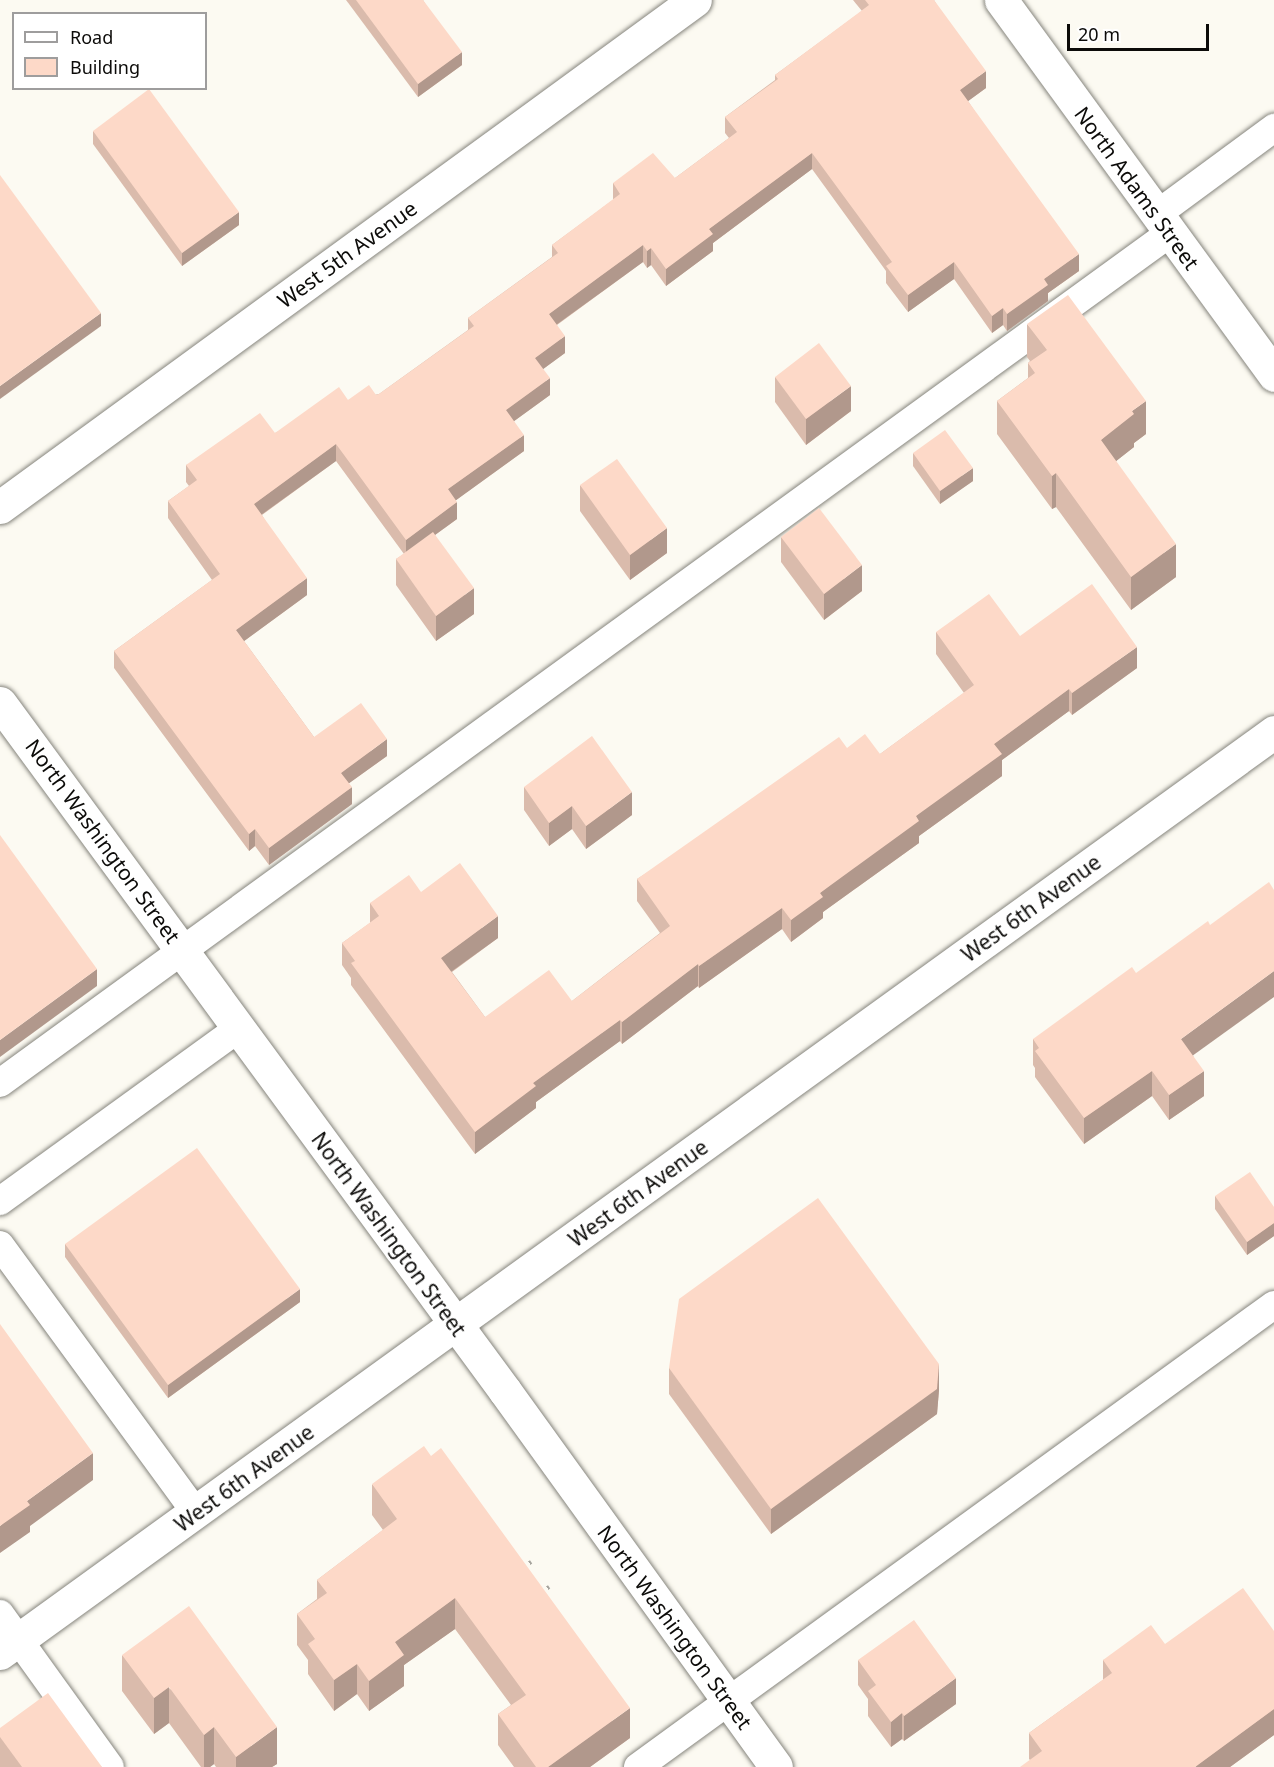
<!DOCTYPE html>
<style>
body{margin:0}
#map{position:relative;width:1274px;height:1767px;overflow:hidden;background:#fcfaf2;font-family:"Noto Sans",sans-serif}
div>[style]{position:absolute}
.path>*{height:4px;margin-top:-2px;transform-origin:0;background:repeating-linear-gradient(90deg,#a5a39d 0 4.5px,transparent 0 9px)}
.roads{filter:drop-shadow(0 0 2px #86857d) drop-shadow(0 0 2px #86857d)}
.service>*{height:28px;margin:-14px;padding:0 14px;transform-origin:14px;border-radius:14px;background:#fff}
.minor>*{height:33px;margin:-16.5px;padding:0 16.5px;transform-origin:16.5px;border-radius:16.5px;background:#fff}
.tertiary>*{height:33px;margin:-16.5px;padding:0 16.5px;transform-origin:16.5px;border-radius:16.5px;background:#fff}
.wall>*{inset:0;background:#dabbac}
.shaded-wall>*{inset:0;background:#b1988c}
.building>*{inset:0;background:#fdd9c8}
span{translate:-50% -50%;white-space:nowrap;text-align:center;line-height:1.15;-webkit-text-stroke:5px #fff;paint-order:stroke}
.street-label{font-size:21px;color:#0c0b09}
.legend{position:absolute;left:12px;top:12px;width:195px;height:78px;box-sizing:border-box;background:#fff;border:2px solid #9e9d9d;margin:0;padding:8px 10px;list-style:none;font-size:18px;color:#0c0b09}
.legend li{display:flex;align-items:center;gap:12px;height:30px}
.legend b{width:30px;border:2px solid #9e9d9d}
.scale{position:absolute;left:1067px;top:24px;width:142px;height:27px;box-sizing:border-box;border:3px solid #0c0b09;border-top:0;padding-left:8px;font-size:18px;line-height:21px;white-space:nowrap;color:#0c0b09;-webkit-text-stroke:4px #fff;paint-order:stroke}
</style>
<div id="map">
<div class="path">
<i style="left:522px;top:1568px;width:11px;rotate:-34deg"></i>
<i style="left:540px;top:1593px;width:11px;rotate:-34deg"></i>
</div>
<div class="roads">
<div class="service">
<i style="left:1156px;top:215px;width:147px;rotate:-36.4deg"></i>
<i style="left:0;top:1083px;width:1446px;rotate:-36deg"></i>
<i style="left:0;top:1201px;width:295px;rotate:-35.9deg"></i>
<i style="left:0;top:1245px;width:332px;rotate:53.8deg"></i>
<i style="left:0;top:1614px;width:188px;rotate:54.3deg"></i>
<i style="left:638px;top:1767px;width:786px;rotate:-36deg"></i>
</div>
<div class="minor">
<i style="left:0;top:703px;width:853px;rotate:53.72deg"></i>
<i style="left:505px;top:1391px;width:463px;rotate:54.2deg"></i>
<i style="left:0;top:1653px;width:1572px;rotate:-35.86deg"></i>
</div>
<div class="tertiary">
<i style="left:1001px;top:0;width:464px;rotate:53.9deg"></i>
<i style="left:0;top:507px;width:860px;rotate:-36.11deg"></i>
</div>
</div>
<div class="wall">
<i style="clip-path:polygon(346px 0,423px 0,462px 65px,418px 97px)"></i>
<i style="clip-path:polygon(853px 0,934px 0,986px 88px,968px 101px,1079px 271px,1048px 293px,1048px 301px,1007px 331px,1003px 325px,992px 333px,954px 279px,908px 312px,886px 283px,886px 271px,812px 169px,713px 243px,713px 251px,666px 286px,651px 265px,647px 268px,643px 262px,557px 325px,565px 353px,543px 369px,550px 395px,514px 421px,524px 451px,456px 500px,457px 519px,435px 535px,474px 614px,436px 641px,396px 585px,396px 559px,404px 554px,336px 461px,262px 515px,307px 595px,244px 641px,314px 737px,387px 756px,349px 783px,352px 804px,269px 865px,255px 846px,249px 851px,114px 668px,114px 651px,212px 580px,168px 518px,168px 501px,189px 486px,186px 482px,186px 465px,275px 433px,348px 400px,379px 394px,468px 330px,468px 318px,552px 257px,552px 245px,613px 200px,613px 183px,675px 178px,729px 138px,725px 133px,725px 117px,775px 80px,775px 75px,862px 11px)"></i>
<i style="clip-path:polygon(93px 131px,239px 225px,182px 266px,93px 144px)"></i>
<i style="clip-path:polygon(1027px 324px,1146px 434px,1134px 443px,1134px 447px,1116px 461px,1176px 577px,1131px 610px,1056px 507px,1052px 509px,997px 434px,997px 401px,1028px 378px,1028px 363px,1030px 361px,1027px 357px)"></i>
<i style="clip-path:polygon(775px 377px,851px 411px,806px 445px,775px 402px)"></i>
<i style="clip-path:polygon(913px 453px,973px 481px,940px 504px,913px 466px)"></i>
<i style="clip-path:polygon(580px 485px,667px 553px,630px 580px,580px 511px)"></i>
<i style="clip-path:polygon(781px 537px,862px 591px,824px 620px,781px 562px)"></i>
<i style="clip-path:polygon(936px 632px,1020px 636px,1137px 668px,1072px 715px,1069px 711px,1002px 760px,1002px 776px,919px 836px,919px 843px,823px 912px,823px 918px,791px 942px,782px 929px,699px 988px,698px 986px,622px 1044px,620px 1041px,536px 1102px,536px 1108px,475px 1154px,351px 985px,351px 978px,342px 965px,342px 943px,370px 923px,370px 903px,421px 892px,498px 938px,452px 972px,485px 1017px,572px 1001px,660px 933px,637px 901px,637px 879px,847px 748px,880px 754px,964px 693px,936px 654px)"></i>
<i style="clip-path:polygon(524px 787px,632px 815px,586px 849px,572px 829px,549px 846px,524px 810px)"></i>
<i style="clip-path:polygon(1033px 1039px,1193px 1055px,1204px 1096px,1169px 1120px,1152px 1096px,1084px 1144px,1035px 1077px,1035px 1068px,1033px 1065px)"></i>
<i style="clip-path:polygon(1215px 1196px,1274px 1207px,1274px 1236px,1247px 1255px,1215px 1209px)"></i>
<i style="clip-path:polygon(65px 1244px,300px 1302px,168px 1398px,65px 1257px)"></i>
<i style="clip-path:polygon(669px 1368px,939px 1390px,937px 1414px,771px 1534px,669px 1394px)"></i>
<i style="clip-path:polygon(372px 1484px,630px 1738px,590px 1767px,514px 1767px,498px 1745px,498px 1714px,511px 1705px,455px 1629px,404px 1665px,404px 1686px,369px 1711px,357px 1694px,334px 1711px,308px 1674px,308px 1660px,297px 1645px,297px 1614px,317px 1599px,317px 1580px,383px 1530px,372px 1515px)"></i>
<i style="clip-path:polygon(1274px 1631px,1274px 1735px,1230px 1767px,1030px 1760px,1029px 1759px,1029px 1733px,1103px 1680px,1103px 1660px,1165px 1644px)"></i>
<i style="clip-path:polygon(122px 1655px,277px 1764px,272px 1767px,216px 1767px,214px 1764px,210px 1767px,201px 1767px,169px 1723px,154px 1734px,122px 1691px)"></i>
<i style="clip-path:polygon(858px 1660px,956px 1704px,904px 1741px,902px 1739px,891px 1747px,868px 1716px,868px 1699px,858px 1685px)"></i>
<i style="clip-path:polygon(0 1728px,102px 1767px,0 1767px)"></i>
</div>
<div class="shaded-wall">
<i style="clip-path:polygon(462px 52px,462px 65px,418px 97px,418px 84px)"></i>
<i style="clip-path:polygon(986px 71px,986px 88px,960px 107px,960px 90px)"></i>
<i style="clip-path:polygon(812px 153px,812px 169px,713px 243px,713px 251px,666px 286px,666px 269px,709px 229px)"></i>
<i style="clip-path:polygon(239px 212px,239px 225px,182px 266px,182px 253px)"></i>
<i style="clip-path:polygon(643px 245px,643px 262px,549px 330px,549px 314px)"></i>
<i style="clip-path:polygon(651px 248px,651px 265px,647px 268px,647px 251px)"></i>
<i style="clip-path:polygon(1079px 254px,1079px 271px,1048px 293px,1048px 301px,1007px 331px,1007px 314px,1044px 279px)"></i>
<i style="clip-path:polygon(954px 262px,954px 279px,908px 312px,908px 295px)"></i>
<i style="clip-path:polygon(1003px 308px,1003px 325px,992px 333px,992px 316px)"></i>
<i style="clip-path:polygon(101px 313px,101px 326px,0 399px,0 386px)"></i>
<i style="clip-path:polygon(565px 336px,565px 353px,535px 375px,535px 358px)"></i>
<i style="clip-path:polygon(550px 378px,550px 395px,506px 427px,506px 410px)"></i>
<i style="clip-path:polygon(851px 386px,851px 411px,806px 445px,806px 419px)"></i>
<i style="clip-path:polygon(1146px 401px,1146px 434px,1134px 443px,1134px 447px,1101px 473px,1101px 440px,1132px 411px)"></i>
<i style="clip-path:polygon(524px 435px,524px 451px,448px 506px,448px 489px)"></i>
<i style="clip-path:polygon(336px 444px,336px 461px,254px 520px,254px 504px)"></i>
<i style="clip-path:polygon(973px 468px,973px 481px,940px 504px,940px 491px)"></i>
<i style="clip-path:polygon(1056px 473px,1056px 507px,1052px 509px,1052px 476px)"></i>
<i style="clip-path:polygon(457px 502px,457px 519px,406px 556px,406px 540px)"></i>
<i style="clip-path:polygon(667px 528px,667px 553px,630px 580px,630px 555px)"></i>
<i style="clip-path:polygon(1176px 544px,1176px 577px,1131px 610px,1131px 577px)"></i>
<i style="clip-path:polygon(862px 565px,862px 591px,824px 620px,824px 594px)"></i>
<i style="clip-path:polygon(307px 578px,307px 595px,236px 647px,236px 630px)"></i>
<i style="clip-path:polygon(474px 588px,474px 614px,436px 641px,436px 616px)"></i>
<i style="clip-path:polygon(1137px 647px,1137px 668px,1072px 715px,1072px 693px)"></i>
<i style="clip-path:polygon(1069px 689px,1069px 711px,1002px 760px,1002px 776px,919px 836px,919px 843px,823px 912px,823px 918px,791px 942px,791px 920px,820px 893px,916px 816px,994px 744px)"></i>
<i style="clip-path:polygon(387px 739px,387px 756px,341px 789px,341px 773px)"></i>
<i style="clip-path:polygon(352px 787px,352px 804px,269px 865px,269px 848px)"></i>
<i style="clip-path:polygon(632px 792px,632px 815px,586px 849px,586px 826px)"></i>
<i style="clip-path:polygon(572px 806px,572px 829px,549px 846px,549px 823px)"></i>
<i style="clip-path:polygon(255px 829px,255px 846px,249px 851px,249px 834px)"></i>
<i style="clip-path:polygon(782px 908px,782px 929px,699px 988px,699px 966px)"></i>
<i style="clip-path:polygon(498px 916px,498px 938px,441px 979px,441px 958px)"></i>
<i style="clip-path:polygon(698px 964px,698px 986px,622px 1044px,622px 1022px)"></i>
<i style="clip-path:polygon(97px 969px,97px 986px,0 1057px,0 1040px)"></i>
<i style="clip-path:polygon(1274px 971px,1274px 997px,1181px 1064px,1181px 1039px)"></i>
<i style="clip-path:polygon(620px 1020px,620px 1041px,536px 1102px,536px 1108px,475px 1154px,475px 1132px,533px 1083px)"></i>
<i style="clip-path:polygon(1152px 1071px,1152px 1096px,1084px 1144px,1084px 1118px)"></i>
<i style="clip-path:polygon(1204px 1071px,1204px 1096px,1169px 1120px,1169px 1095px)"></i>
<i style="clip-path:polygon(1274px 1223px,1274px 1236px,1247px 1255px,1247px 1242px)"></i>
<i style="clip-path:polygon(300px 1289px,300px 1302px,168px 1398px,168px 1385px)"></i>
<i style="clip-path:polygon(939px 1364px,939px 1390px,937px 1414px,771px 1534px,771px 1509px)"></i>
<i style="clip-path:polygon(93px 1453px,93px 1480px,30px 1526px,30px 1532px,0 1553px,0 1526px,27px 1501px)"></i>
<i style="clip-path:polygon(455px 1598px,455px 1629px,404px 1665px,404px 1686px,369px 1711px,369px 1681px,395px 1642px)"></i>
<i style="clip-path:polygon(357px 1664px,357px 1694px,334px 1711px,334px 1680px)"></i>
<i style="clip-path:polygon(956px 1678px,956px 1704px,904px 1741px,904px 1716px)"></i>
<i style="clip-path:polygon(169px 1687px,169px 1723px,154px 1734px,154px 1698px)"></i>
<i style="clip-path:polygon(630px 1708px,630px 1738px,590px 1767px,548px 1767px)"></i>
<i style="clip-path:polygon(1274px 1709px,1274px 1735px,1230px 1767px,1195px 1767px)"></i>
<i style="clip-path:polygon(902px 1713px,902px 1739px,891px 1747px,891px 1722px)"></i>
<i style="clip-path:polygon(214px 1727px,214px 1764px,210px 1767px,204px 1767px,204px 1735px)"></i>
<i style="clip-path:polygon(277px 1727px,277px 1764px,272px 1767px,236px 1767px,236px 1757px)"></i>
</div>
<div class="building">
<i style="clip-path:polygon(356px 0,423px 0,462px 52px,418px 84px)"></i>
<i style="clip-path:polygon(865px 0,934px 0,986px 71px,960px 90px,1079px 254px,1044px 279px,1048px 285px,1007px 314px,1003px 308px,992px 316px,954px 262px,908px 295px,886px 266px,892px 262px,812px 153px,709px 229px,713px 234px,666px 269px,651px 248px,647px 251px,643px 245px,549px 314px,565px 336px,535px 358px,550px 378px,506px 410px,524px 435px,448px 489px,457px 502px,406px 540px,336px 444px,254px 504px,307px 578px,236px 630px,314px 737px,361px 703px,387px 739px,341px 773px,352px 787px,269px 848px,255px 829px,249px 834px,114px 651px,220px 574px,168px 501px,197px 480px,186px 465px,260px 413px,275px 433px,339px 387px,348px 400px,369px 385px,376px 395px,379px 394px,474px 326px,468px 318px,558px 253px,552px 245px,620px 194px,613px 183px,653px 153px,675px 178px,737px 132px,725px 117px,778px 79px,775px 75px,869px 5px)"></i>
<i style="clip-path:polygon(149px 89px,239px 212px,182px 253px,93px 131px)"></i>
<i style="clip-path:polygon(0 175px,101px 313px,0 386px)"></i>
<i style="clip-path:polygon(1068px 295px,1146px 401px,1132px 411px,1134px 414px,1101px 440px,1176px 544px,1131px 577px,1056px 473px,1052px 476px,997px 401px,1035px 373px,1028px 363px,1047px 350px,1027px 324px)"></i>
<i style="clip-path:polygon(819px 343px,851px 386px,806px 419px,775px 377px)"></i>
<i style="clip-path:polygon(945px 430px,973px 468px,940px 491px,913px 453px)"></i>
<i style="clip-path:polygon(617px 459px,667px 528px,630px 555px,580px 485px)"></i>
<i style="clip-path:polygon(819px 508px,862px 565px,824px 594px,781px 537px)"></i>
<i style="clip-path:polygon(433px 532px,474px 588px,436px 616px,396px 559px)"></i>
<i style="clip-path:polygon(1092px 584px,1137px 647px,1072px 693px,1069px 689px,994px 744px,1002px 754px,916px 816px,919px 821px,820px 893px,823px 897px,791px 920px,782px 908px,699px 966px,698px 964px,622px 1022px,620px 1020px,533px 1083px,536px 1086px,475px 1132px,351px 963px,355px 961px,342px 943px,379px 916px,370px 903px,409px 875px,421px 892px,460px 863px,498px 916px,441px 958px,485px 1017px,549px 970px,572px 1001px,670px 926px,637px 879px,839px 737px,847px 748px,865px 734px,880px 754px,974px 685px,936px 632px,989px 594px,1020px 636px)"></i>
<i style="clip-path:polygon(592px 736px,632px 792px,586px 826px,572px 806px,549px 823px,524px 787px)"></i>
<i style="clip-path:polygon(0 835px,97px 969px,0 1040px)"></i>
<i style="clip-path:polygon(1269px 882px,1274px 890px,1274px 971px,1181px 1039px,1204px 1071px,1169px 1095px,1152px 1071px,1084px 1118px,1035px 1051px,1039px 1048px,1033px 1039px,1132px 967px,1136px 973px,1208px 921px,1210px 925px)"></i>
<i style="clip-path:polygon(197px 1148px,300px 1289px,168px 1385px,65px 1244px)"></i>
<i style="clip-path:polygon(1250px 1172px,1274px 1207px,1274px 1223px,1247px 1242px,1215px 1196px)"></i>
<i style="clip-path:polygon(818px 1198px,939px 1364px,937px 1389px,771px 1509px,669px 1368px,679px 1299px)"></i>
<i style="clip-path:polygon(0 1324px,93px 1453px,27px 1501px,30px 1505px,0 1526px)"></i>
<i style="clip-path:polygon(424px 1446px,431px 1456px,441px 1448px,630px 1708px,548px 1767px,536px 1767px,498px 1714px,526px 1695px,455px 1598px,395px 1642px,404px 1655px,369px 1681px,357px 1664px,334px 1680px,308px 1644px,315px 1639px,297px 1614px,327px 1593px,317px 1580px,397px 1519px,372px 1484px)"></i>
<i style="clip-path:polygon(1243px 1588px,1274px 1631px,1274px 1709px,1195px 1767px,1020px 1767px,1042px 1751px,1029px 1733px,1112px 1673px,1103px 1660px,1151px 1625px,1165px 1644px)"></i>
<i style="clip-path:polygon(189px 1606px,277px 1727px,236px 1757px,214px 1727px,204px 1735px,169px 1687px,154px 1698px,122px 1655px)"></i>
<i style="clip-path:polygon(914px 1620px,956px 1678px,904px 1716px,902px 1713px,891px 1722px,868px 1691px,876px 1685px,858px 1660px)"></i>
<i style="clip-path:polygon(48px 1693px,102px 1767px,22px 1767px,0 1737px,0 1728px)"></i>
</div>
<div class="street-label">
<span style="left:1137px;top:188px;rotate:54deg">North Adams Street</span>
<span style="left:347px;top:254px;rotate:-36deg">West 5th Avenue</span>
<span style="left:103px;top:841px;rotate:54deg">North Washington Street</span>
<span style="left:1031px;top:908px;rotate:-36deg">West 6th Avenue</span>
<span style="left:638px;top:1193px;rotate:-36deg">West 6th Avenue</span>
<span style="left:389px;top:1234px;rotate:54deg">North Washington Street</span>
<span style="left:244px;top:1478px;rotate:-36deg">West 6th Avenue</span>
<span style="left:675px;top:1627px;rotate:54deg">North Washington Street</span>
</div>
<ul class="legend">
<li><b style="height:8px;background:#fff"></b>Road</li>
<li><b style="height:16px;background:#fdd9c8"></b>Building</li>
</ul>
<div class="scale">20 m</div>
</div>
